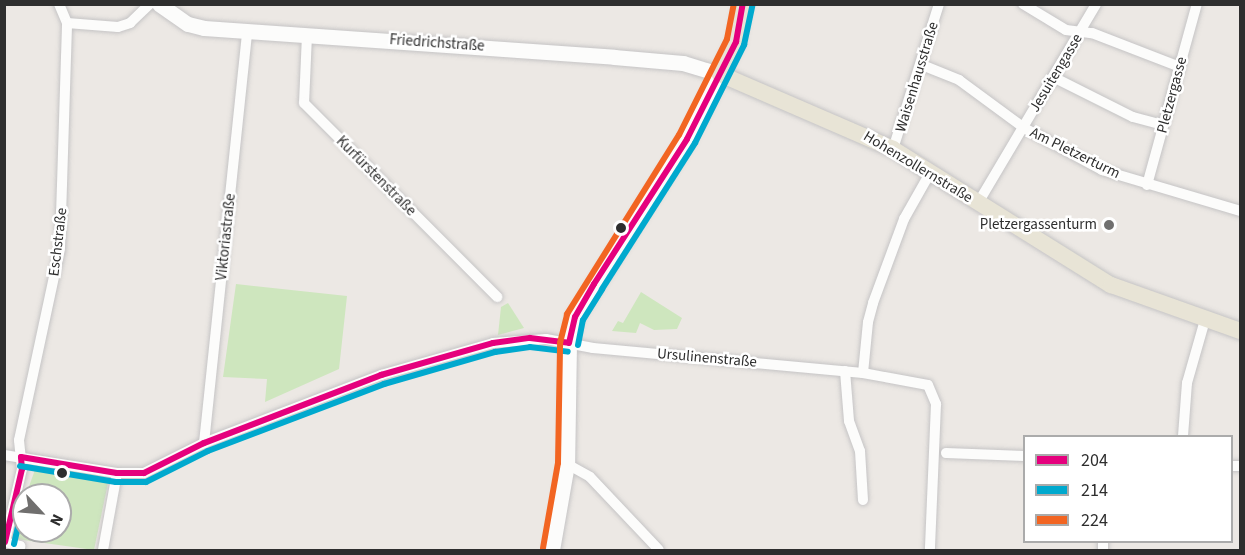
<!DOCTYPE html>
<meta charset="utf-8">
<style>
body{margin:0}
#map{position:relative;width:1245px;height:555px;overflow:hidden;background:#ece8e4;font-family:"Source Sans 3",sans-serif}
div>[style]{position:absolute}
.green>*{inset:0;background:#cee6be}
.roads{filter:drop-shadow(0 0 2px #c5c4c5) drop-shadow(0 0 2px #c5c4c5)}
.street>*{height:10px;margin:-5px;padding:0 5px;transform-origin:5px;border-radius:5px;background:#fcfcfb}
.secondary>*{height:15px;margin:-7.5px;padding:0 7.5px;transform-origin:7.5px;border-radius:7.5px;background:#fcfcfb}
.primary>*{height:16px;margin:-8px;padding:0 8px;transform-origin:8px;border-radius:8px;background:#e8e4d6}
.bus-1>*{height:6px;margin:-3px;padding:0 3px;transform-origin:3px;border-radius:3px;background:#e5007d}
.bus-2>*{height:6px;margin:-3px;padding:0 3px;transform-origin:3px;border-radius:3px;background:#00a9ce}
.bus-3>*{height:6px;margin:-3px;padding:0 3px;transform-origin:3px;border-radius:3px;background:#f26522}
.dots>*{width:16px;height:16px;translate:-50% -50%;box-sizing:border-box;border:3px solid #fff;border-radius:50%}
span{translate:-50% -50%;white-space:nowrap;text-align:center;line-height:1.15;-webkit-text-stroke:5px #fff;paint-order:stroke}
.street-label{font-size:15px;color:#2e2e2e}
.poi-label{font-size:15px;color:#2e2e2e}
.right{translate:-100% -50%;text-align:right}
.frame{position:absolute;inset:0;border:6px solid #2e2e2e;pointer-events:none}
.legend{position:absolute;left:1023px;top:435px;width:210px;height:108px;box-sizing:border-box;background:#fff;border:2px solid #ababab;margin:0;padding:8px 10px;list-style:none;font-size:18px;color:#2e2e2e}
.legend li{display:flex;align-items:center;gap:12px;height:30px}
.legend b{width:30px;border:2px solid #ababab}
.north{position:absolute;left:12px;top:483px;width:60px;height:60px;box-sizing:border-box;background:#fff;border:2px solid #ababab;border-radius:50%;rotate:116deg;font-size:16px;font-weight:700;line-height:24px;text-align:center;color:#2e2e2e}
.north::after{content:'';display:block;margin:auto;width:21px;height:27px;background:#706f6e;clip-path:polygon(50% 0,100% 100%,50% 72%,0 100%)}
</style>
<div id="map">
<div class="green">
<i style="clip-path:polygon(236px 284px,347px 296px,339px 369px,265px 402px,267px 379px,223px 377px)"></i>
<i style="clip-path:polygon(641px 292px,682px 318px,677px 329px,654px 330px,640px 323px,636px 333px,612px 331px,618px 321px,623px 323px)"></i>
<i style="clip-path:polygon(508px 303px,524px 328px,498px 335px,501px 307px)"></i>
<i style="clip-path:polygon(37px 464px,102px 476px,108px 483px,94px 550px,16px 539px,24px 504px,24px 531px,60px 531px,60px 495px,26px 495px)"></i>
</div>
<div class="roads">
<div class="street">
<i style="left:59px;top:4px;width:21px;rotate:67deg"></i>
<i style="left:67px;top:23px;width:51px;rotate:4.5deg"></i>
<i style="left:118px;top:27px;width:13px;rotate:-18deg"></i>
<i style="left:130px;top:23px;width:28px;rotate:-44deg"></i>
<i style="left:1023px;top:4px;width:50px;rotate:31.2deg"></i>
<i style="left:1066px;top:30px;width:26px;rotate:7deg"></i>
<i style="left:1092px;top:33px;width:94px;rotate:21.1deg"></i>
<i style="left:307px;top:35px;width:68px;rotate:92.5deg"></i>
<i style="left:304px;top:103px;width:274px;rotate:45.1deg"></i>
<i style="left:922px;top:65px;width:40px;rotate:22deg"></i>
<i style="left:959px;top:80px;width:81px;rotate:36.4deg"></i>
<i style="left:1024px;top:128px;width:89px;rotate:28.3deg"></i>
<i style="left:1102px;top:170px;width:144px;rotate:16.5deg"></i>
<i style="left:1053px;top:77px;width:89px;rotate:26.6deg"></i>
<i style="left:1133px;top:117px;width:31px;rotate:15deg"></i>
<i style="left:893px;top:149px;width:152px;rotate:-72.4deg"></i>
<i style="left:1147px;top:185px;width:188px;rotate:-74.6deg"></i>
<i style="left:978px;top:203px;width:231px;rotate:-59.3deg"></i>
<i style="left:845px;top:371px;width:50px;rotate:85.4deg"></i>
<i style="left:849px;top:421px;width:32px;rotate:70deg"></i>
<i style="left:860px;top:451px;width:49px;rotate:86.5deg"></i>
<i style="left:863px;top:373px;width:51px;rotate:-84.4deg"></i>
<i style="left:868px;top:322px;width:20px;rotate:-75deg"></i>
<i style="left:873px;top:303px;width:90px;rotate:-69.7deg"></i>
<i style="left:904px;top:219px;width:53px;rotate:-60.5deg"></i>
<i style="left:1183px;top:436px;width:53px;rotate:-85.7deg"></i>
<i style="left:1187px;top:383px;width:66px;rotate:-74.1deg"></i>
<i style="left:204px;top:443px;width:414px;rotate:-84deg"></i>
<i style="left:946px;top:453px;width:78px;rotate:2.2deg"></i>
<i style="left:4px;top:455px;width:114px;rotate:9.1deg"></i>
<i style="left:117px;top:473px;width:27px"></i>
<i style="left:144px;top:473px;width:67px;rotate:-26.6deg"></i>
<i style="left:204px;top:443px;width:190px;rotate:-21deg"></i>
<i style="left:381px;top:375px;width:116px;rotate:-15.9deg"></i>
<i style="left:493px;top:343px;width:53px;rotate:-4.3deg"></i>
<i style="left:546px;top:339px;width:48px;rotate:10.8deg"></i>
<i style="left:593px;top:348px;width:271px;rotate:5.3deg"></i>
<i style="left:863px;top:373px;width:66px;rotate:10.5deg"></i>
<i style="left:928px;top:385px;width:21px;rotate:67deg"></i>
<i style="left:936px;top:404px;width:146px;rotate:92.4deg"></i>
<i style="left:567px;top:464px;width:26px;rotate:29deg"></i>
<i style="left:590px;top:477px;width:100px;rotate:46.6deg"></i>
<i style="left:1232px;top:466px;width:8px"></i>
<i style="left:5px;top:542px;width:75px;rotate:-76.9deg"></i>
<i style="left:22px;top:469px;width:29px;rotate:-96deg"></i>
<i style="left:19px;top:440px;width:196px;rotate:-77.9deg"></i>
<i style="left:60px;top:248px;width:225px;rotate:-88.2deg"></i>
<i style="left:5px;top:542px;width:16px;rotate:15deg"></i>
<i style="left:20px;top:546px;width:4px;rotate:104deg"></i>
<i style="left:103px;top:550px;width:78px;rotate:-79.7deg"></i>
<i style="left:1103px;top:550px;width:8px;rotate:-90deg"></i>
</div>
<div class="secondary">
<i style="left:159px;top:4px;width:35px;rotate:35deg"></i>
<i style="left:188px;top:24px;width:16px;rotate:14deg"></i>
<i style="left:204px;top:28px;width:411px;rotate:4deg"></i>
<i style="left:614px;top:57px;width:69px;rotate:5deg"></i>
<i style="left:683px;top:63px;width:39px;rotate:17deg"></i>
<i style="left:720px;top:74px;width:73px;rotate:116.9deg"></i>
<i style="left:687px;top:139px;width:210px;rotate:122.2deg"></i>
<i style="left:575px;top:317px;width:27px;rotate:103deg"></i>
<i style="left:569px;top:343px;width:121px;rotate:90.9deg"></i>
<i style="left:567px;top:464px;width:87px;rotate:99.9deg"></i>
</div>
<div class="primary">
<i style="left:743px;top:4px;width:39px;rotate:100deg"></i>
<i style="left:736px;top:42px;width:36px;rotate:117deg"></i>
<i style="left:720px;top:74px;width:189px;rotate:23.4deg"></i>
<i style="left:893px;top:149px;width:257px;rotate:32deg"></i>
<i style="left:1111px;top:285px;width:137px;rotate:19.6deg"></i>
</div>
</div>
<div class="bus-1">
<i style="left:569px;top:343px;width:27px;rotate:-77deg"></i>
<i style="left:575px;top:317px;width:38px;rotate:-60deg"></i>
<i style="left:594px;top:284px;width:172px;rotate:-57.3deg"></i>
<i style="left:687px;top:139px;width:109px;rotate:-63.2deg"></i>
<i style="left:736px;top:42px;width:39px;rotate:-80deg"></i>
<i style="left:21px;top:457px;width:97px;rotate:9.5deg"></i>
<i style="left:117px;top:473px;width:27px"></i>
<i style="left:144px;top:473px;width:67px;rotate:-26.6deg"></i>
<i style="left:204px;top:443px;width:190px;rotate:-21deg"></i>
<i style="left:381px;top:375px;width:116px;rotate:-15.9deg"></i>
<i style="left:493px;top:343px;width:37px;rotate:-8deg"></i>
<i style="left:530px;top:338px;width:39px;rotate:7deg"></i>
<i style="left:5px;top:542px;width:75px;rotate:-76.9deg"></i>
<i style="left:22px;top:469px;width:12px;rotate:-95deg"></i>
</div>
<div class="bus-2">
<i style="left:578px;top:345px;width:25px;rotate:-79deg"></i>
<i style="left:583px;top:320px;width:36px;rotate:-58deg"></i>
<i style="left:602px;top:289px;width:173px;rotate:-57.5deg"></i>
<i style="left:695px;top:143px;width:110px;rotate:-63.4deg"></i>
<i style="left:744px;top:45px;width:40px;rotate:-78deg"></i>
<i style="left:20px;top:466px;width:97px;rotate:9.5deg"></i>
<i style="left:116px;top:482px;width:30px"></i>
<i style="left:146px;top:482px;width:69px;rotate:-26.6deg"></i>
<i style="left:208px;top:451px;width:188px;rotate:-20.8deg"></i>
<i style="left:384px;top:384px;width:116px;rotate:-16.1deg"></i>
<i style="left:495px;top:352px;width:35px;rotate:-8deg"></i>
<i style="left:530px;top:347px;width:38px;rotate:7deg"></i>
<i style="left:14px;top:544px;width:45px;rotate:-77.2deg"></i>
</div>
<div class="bus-3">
<i style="left:543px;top:548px;width:86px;rotate:-80deg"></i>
<i style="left:558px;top:463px;width:120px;rotate:-89deg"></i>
<i style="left:560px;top:343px;width:30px;rotate:-76deg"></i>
<i style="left:567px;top:314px;width:211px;rotate:-58deg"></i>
<i style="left:679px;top:135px;width:107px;rotate:-63.4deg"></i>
<i style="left:727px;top:39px;width:36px;rotate:-79deg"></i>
</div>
<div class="dots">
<i style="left:1109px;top:225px;background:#706f6e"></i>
<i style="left:621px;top:228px;background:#2e2e2e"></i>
<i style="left:62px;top:473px;background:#2e2e2e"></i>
</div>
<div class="street-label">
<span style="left:437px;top:43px;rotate:4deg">Friedrichstraße</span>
<span style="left:1056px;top:73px;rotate:-59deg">Jesuitengasse</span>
<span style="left:917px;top:77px;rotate:-73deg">Waisenhausstraße</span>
<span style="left:1172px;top:95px;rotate:-75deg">Pletzergasse</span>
<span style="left:1075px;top:153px;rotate:26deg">Am Pletzerturm</span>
<span style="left:918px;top:167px;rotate:31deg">Hohenzollernstraße</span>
<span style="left:376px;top:176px;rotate:45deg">Kurfürstenstraße</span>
<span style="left:226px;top:237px;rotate:-84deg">Viktoriastraße</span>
<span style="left:58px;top:242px;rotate:-83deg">Eschstraße</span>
<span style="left:707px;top:358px;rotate:5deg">Ursulinenstraße</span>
</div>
<div class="poi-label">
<span class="right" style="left:1097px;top:225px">Pletzergassenturm</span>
</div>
<div class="frame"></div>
<ul class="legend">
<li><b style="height:8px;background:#e5007d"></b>204</li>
<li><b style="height:8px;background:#00a9ce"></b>214</li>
<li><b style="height:8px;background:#f26522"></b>224</li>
</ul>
<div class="north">N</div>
</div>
